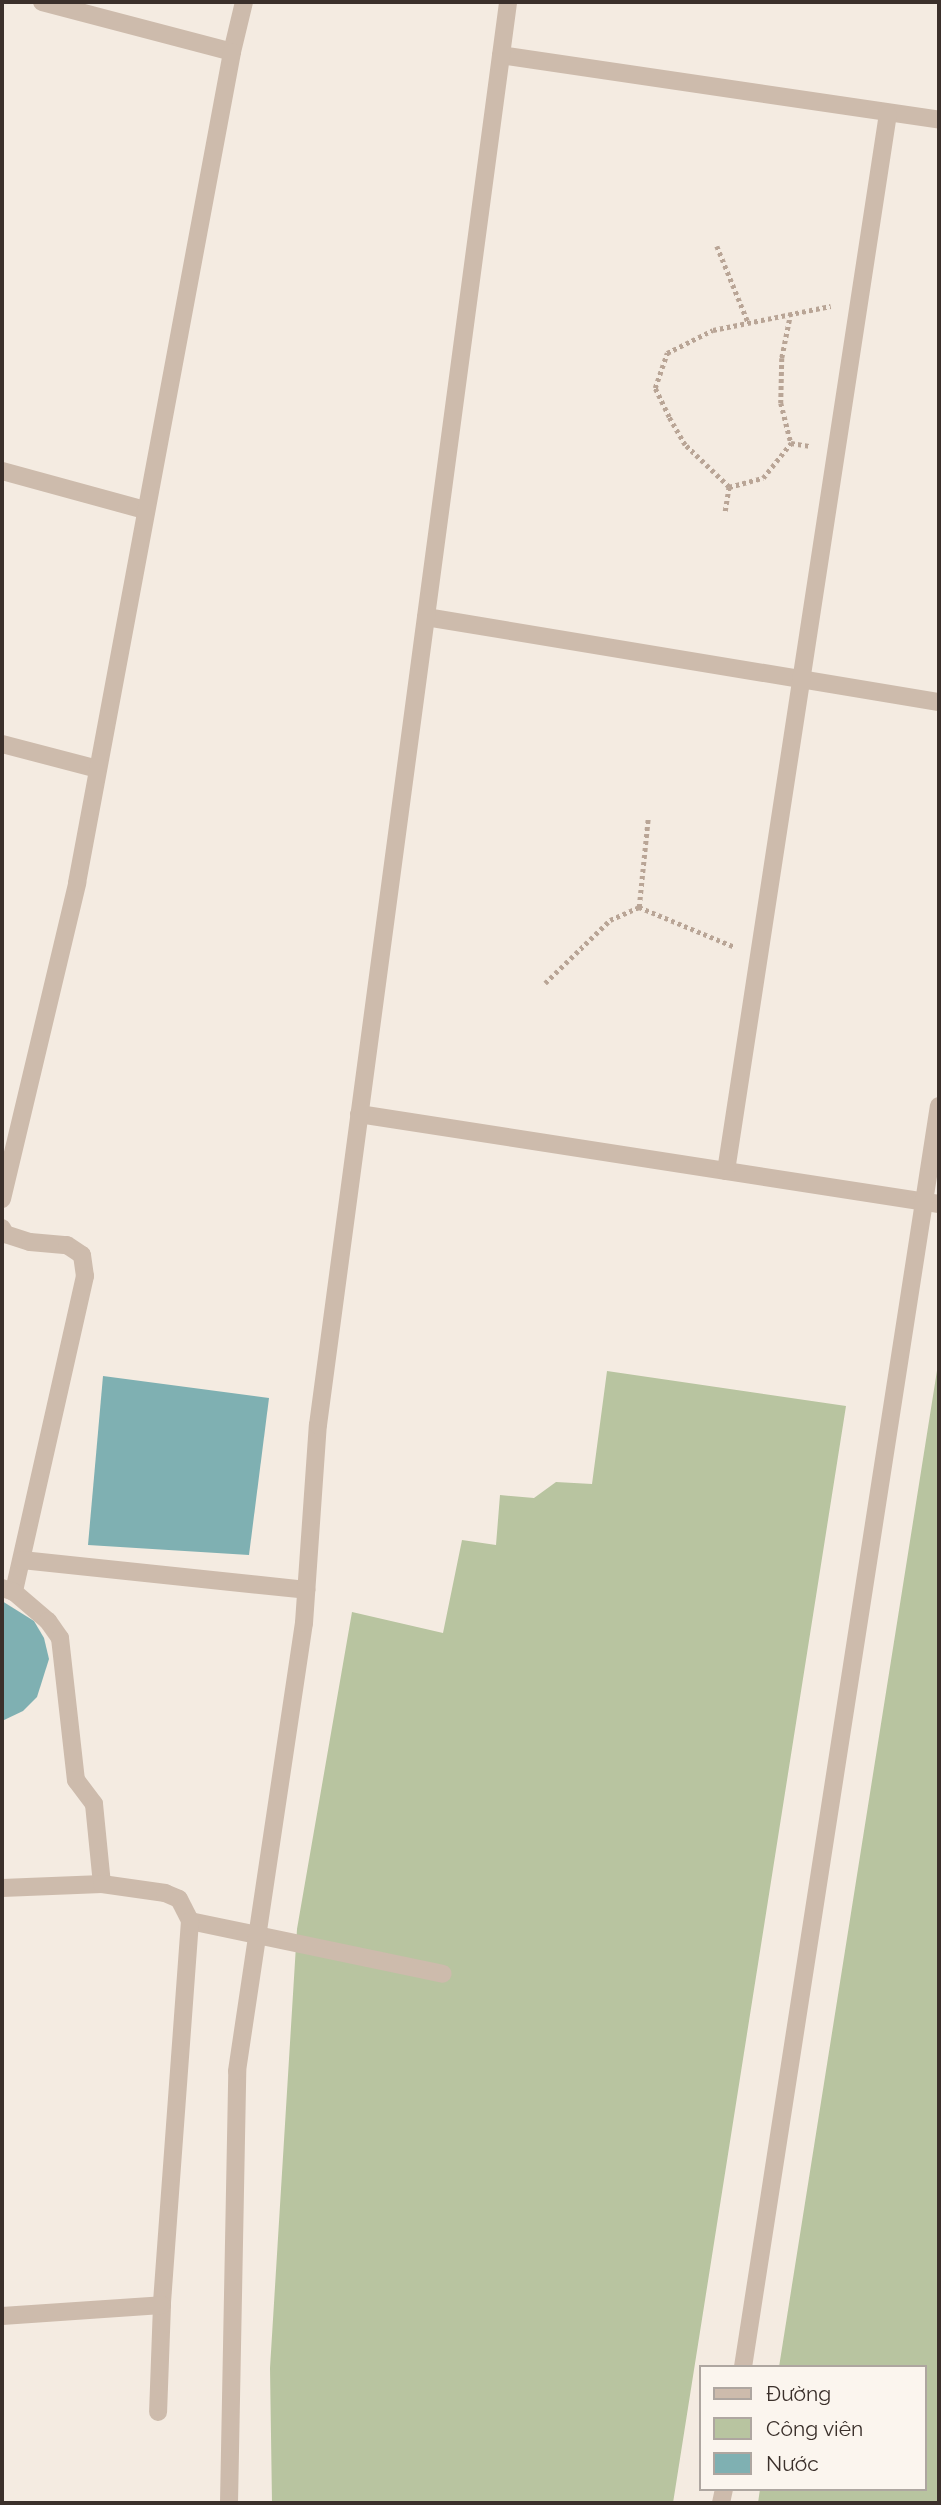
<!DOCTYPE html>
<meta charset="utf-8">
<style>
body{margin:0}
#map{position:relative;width:941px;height:2505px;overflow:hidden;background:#f4ebe1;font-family:Raleway,sans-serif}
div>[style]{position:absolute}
.green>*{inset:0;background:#b8c4a0}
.water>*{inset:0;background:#7fb0b2}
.path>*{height:4.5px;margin-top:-2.25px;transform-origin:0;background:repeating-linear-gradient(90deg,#b9a596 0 3.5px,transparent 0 7px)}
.lane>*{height:18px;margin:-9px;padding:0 9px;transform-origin:9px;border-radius:9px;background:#cdbbac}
.street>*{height:18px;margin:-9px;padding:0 9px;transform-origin:9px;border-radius:9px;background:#cdbbac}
span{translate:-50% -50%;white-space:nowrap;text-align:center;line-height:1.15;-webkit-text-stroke:5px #fbf5ee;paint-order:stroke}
.frame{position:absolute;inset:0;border:4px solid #3b302b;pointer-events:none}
.legend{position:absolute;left:699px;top:2365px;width:228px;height:126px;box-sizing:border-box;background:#fbf5ee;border:2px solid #aea6a0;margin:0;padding:9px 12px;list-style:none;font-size:21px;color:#3b302b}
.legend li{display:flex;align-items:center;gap:14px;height:35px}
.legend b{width:35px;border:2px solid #aea6a0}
</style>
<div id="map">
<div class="green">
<i style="clip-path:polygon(939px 1358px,939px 2503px,758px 2503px,760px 2489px,925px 2489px,925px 2367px,779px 2367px)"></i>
<i style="clip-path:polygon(607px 1371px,846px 1406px,673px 2503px,272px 2503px,270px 2368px,297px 1929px,352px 1612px,443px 1633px,462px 1540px,496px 1545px,500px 1495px,534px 1498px,556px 1482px,592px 1484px)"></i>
</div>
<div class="water">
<i style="clip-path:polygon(103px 1376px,269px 1398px,249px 1555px,88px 1545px)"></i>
<i style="clip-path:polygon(2px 1601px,34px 1621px,44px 1638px,49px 1659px,37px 1697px,23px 1711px,2px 1721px)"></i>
</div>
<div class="path">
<i style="left:717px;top:246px;width:82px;rotate:67.8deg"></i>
<i style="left:791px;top:313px;width:46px;rotate:101.3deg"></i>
<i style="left:782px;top:358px;width:45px;rotate:91.3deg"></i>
<i style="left:781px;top:403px;width:41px;rotate:76deg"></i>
<i style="left:729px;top:487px;width:61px;rotate:-136.3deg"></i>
<i style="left:685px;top:445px;width:32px;rotate:-120deg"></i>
<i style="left:669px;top:417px;width:32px;rotate:-116deg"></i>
<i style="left:655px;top:388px;width:37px;rotate:-71deg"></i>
<i style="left:667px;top:353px;width:51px;rotate:-26.6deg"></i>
<i style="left:713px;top:330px;width:120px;rotate:-11.5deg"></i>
<i style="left:725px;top:511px;width:24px;rotate:-81deg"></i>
<i style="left:729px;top:487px;width:35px;rotate:-15deg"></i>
<i style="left:763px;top:478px;width:45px;rotate:-51.3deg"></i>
<i style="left:791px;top:443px;width:20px;rotate:9deg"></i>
<i style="left:639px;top:907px;width:88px;rotate:-84.2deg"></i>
<i style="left:545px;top:983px;width:91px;rotate:-44.1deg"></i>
<i style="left:610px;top:920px;width:32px;rotate:-24deg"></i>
<i style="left:639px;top:907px;width:104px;rotate:22.6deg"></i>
</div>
<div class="lane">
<i style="left:190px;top:1921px;width:258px;rotate:11.8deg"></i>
</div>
<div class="street">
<i style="left:42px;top:2px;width:196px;rotate:14.7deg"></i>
<i style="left:232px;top:52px;width:51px;rotate:-76.5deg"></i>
<i style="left:501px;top:55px;width:443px;rotate:8.4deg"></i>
<i style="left:2px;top:471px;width:148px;rotate:15.3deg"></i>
<i style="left:426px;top:617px;width:520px;rotate:9.41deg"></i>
<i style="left:2px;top:744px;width:99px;rotate:14.6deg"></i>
<i style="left:359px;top:1114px;width:587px;rotate:8.82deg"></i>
<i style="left:726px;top:1171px;width:1069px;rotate:-81.29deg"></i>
<i style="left:2px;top:1199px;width:325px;rotate:-76.6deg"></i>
<i style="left:77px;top:883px;width:845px;rotate:-79.43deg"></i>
<i style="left:2px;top:1228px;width:7px;rotate:63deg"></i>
<i style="left:5px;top:1234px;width:26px;rotate:18deg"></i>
<i style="left:30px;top:1242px;width:37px;rotate:5deg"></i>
<i style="left:67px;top:1245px;width:18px;rotate:34deg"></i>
<i style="left:82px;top:1255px;width:21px;rotate:82deg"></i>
<i style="left:85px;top:1276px;width:324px;rotate:102.7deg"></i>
<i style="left:22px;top:1560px;width:286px;rotate:6deg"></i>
<i style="left:2px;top:1588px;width:13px;rotate:18deg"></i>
<i style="left:14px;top:1592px;width:45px;rotate:40.5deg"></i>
<i style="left:48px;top:1621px;width:21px;rotate:55deg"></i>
<i style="left:60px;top:1638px;width:143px;rotate:83.6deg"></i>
<i style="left:76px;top:1780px;width:30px;rotate:53deg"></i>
<i style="left:94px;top:1804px;width:80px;rotate:84.3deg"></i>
<i style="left:2px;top:1888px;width:100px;rotate:-2.3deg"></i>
<i style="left:102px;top:1884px;width:64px;rotate:8.1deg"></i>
<i style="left:165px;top:1893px;width:15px;rotate:23deg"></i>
<i style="left:179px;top:1899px;width:25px;rotate:63deg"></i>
<i style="left:190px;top:1921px;width:385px;rotate:94.2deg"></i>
<i style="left:162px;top:2305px;width:107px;rotate:92.1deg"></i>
<i style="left:2px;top:2316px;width:160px;rotate:-3.9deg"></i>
<i style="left:743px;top:2367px;width:1276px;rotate:-81.17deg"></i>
<i style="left:229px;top:2503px;width:432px;rotate:-88.9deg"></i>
<i style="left:237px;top:2071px;width:453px;rotate:-81.5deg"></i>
<i style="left:304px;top:1623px;width:198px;rotate:-86deg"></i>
<i style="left:318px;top:1425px;width:1436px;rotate:-82.39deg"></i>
<i style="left:721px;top:2503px;width:14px;rotate:-78deg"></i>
</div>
<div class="frame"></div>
<ul class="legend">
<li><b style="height:9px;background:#cdbbac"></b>Đường</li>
<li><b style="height:19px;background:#b8c4a0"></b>Công viên</li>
<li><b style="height:19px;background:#7fb0b2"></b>Nước</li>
</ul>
</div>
